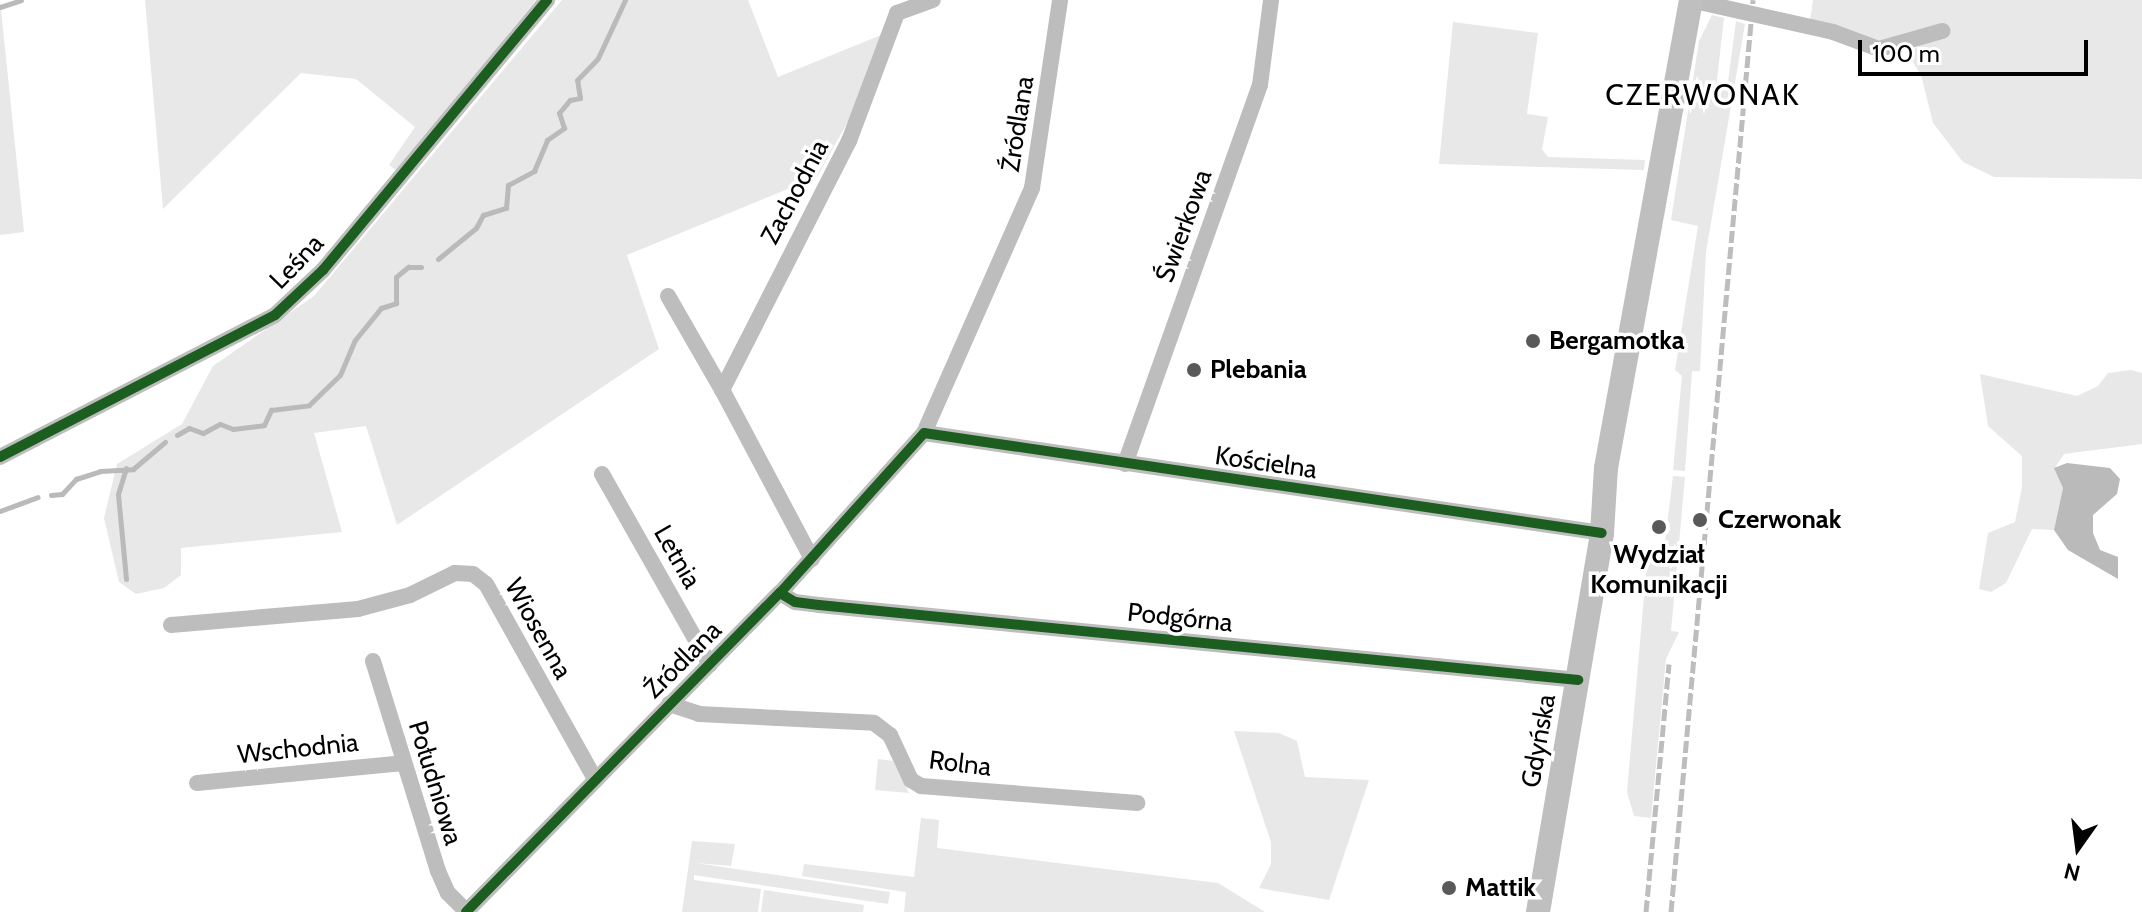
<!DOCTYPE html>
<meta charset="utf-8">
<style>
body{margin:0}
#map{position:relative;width:2142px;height:912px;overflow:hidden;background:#fff;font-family:Cabin,sans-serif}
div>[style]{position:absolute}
.green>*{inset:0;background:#e8e8e8}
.water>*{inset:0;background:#bababa}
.stream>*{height:5px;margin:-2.5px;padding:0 2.5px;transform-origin:2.5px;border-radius:2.5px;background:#bababa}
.street>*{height:16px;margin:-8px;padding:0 8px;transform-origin:8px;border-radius:8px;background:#bdbdbd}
.secondary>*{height:24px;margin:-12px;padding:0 12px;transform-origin:12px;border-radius:12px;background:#bfbfbf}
.rail>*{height:5px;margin-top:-2.5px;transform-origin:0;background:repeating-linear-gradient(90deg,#bdbdbd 0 12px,transparent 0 16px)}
.cycleway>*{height:10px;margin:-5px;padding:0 5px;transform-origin:5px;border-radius:5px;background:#1b5e20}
.dots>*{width:22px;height:22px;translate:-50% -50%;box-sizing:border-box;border:4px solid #fff;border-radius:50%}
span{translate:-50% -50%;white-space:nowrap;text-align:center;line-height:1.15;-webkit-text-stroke:7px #fff;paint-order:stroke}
.street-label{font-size:26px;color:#000}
.poi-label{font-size:26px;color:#000;font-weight:700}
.left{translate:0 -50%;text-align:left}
.quarter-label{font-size:30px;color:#000;letter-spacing:2px}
.north{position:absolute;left:2038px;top:808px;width:80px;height:80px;-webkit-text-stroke:6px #fff;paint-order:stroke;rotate:194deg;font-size:22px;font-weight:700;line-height:32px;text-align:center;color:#000}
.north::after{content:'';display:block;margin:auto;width:28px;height:36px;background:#000;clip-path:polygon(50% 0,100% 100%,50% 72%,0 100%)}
.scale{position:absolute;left:1858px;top:40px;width:230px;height:36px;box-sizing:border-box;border:4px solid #000;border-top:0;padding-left:10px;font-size:24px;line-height:28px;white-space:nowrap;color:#000;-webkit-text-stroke:6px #fff;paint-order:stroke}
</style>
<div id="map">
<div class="green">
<i style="clip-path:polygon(0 0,24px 232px,0 235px)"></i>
<i style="clip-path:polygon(145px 0,536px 0,397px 171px,389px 165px,415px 127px,356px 79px,301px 73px,163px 209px)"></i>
<i style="clip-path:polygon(562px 0,748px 0,778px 77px,891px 31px,874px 52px,851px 116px,817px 177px,627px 255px,659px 349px,397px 525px,366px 426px,314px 433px,342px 532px,181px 548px,181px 575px,164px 588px,136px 594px,119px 582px,104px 518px,117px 464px,182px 424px,213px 366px,314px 296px)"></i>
<i style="clip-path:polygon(1813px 0,2142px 0,2142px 179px,1994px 177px,1963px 162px,1933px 123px,1921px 75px,1911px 59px,1915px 48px,1930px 41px,1878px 40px,1810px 21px)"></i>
<i style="clip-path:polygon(1712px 15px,1724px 18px,1716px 88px,1727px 89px,1736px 21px,1745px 24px,1706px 252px,1700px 371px,1692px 371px,1685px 471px,1673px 470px,1682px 376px,1675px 370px,1698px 226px,1671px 220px,1699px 41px)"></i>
<i style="clip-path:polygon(1453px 22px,1538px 33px,1527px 114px,1548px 117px,1542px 149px,1548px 157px,1645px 160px,1644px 170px,1439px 164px)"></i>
<i style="clip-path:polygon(2131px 370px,2142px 373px,2142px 444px,2064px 454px,2055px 468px,2063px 488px,2054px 530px,2032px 529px,2006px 583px,1991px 592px,1979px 589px,1988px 533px,2015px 522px,2022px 487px,2022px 456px,1988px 426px,1980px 374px,2077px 396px,2098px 386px,2108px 373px)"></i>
<i style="clip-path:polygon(1673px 476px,1685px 477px,1671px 631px,1679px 632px,1666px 659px,1651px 818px,1634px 816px,1627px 792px,1648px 550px,1653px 548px,1652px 557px,1663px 558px)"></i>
<i style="clip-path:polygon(1234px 731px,1279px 733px,1297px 741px,1305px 777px,1369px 780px,1329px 900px,1259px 888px,1271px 864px,1271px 842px)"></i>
<i style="clip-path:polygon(878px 759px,893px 761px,909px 793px,875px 790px)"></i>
<i style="clip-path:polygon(921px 818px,939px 820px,937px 848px,1218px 883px,1265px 912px,904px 912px,906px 892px,802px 876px,804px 864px,914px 877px)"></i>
<i style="clip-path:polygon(692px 841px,735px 844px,731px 866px,696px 863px,890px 892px,888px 904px,694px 875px,694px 880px,761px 889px,758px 912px,682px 912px)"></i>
<i style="clip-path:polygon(764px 890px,864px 905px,863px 912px,761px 912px)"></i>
</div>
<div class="water">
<i style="clip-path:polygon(2067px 463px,2110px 468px,2120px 479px,2117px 494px,2093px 515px,2093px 533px,2100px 550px,2118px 557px,2118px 579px,2068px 550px,2054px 530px,2063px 488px,2054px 468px)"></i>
</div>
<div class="stream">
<i style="left:0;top:7px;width:22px;rotate:-18deg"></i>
<i style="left:438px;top:259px;width:49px;rotate:-39.2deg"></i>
<i style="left:476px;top:228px;width:15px;rotate:-62deg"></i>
<i style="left:483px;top:215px;width:24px;rotate:-17deg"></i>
<i style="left:506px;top:208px;width:23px;rotate:-85deg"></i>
<i style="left:508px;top:185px;width:30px;rotate:-28deg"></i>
<i style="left:534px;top:171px;width:34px;rotate:-67deg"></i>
<i style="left:547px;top:140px;width:21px;rotate:-35deg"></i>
<i style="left:564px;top:128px;width:16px;rotate:-108deg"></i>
<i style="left:559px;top:113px;width:17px;rotate:-50deg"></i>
<i style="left:570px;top:100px;width:10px;rotate:-11deg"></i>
<i style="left:580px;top:98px;width:18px;rotate:-99deg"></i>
<i style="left:577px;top:80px;width:30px;rotate:-46deg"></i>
<i style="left:598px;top:58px;width:64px;rotate:-65deg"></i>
<i style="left:177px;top:435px;width:14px;rotate:-30deg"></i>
<i style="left:189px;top:428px;width:15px;rotate:20deg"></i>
<i style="left:203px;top:433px;width:19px;rotate:-28deg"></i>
<i style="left:220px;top:424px;width:14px;rotate:21deg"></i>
<i style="left:233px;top:429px;width:31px;rotate:-7deg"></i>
<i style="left:264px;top:425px;width:17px;rotate:-65deg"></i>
<i style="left:271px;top:410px;width:38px;rotate:-7deg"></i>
<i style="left:309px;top:405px;width:43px;rotate:-44.1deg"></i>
<i style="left:340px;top:375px;width:38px;rotate:-67deg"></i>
<i style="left:355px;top:340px;width:41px;rotate:-50.9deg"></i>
<i style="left:381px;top:308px;width:16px;rotate:-18deg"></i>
<i style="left:396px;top:303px;width:26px;rotate:-90deg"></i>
<i style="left:396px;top:277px;width:16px;rotate:-40deg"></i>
<i style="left:408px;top:267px;width:13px"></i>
<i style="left:51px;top:495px;width:11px;rotate:-5deg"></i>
<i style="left:62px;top:494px;width:21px;rotate:-47deg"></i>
<i style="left:76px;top:479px;width:25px;rotate:-18deg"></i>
<i style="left:100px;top:471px;width:33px;rotate:-3deg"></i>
<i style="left:133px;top:469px;width:42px;rotate:-40.2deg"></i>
<i style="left:0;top:511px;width:40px;rotate:-20.2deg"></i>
<i style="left:126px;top:579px;width:85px;rotate:-95.4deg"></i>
<i style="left:118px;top:494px;width:27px;rotate:-73deg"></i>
</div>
<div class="street">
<i style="left:1690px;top:0;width:147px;rotate:12.6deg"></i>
<i style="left:1833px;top:32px;width:49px;rotate:20.3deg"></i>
<i style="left:1879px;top:49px;width:66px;rotate:-15.9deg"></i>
<i style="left:668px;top:296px;width:108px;rotate:60.1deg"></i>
<i style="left:924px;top:433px;width:685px;rotate:8.39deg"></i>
<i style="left:0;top:457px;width:309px;rotate:-27.3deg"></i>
<i style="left:275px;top:315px;width:66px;rotate:-43.2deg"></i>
<i style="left:323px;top:270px;width:351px;rotate:-50.3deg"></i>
<i style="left:1125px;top:464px;width:402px;rotate:-70.4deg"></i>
<i style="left:1260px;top:85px;width:86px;rotate:-82.6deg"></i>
<i style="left:602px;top:474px;width:219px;rotate:60.5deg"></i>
<i style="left:812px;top:559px;width:191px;rotate:-118deg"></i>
<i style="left:722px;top:390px;width:280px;rotate:-63deg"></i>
<i style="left:849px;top:141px;width:137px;rotate:-69.4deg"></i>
<i style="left:897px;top:13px;width:38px;rotate:-20deg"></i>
<i style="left:780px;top:593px;width:17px;rotate:31deg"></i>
<i style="left:795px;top:602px;width:24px;rotate:7deg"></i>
<i style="left:819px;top:605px;width:763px;rotate:5.64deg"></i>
<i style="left:171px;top:625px;width:188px;rotate:-4.9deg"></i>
<i style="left:358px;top:609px;width:54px;rotate:-15.1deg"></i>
<i style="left:410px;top:595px;width:50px;rotate:-26.1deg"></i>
<i style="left:455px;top:573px;width:18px;rotate:3deg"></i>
<i style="left:473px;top:574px;width:16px;rotate:38deg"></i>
<i style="left:486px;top:584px;width:221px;rotate:60.8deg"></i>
<i style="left:373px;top:661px;width:220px;rotate:72.8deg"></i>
<i style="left:438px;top:871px;width:24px;rotate:66deg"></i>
<i style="left:448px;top:893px;width:27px;rotate:45deg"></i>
<i style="left:669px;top:704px;width:32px;rotate:18deg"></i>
<i style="left:699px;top:714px;width:175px;rotate:2.9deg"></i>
<i style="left:874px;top:723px;width:20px;rotate:37deg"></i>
<i style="left:890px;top:735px;width:50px;rotate:65deg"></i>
<i style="left:911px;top:780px;width:12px;rotate:31deg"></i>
<i style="left:921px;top:786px;width:217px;rotate:4.5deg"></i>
<i style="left:197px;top:783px;width:207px;rotate:-5.5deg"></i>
<i style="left:466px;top:912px;width:448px;rotate:-45.5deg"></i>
<i style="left:780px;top:593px;width:215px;rotate:-48deg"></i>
<i style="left:924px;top:433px;width:268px;rotate:-66.2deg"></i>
<i style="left:1032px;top:188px;width:190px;rotate:-81.5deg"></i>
</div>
<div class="secondary">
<i style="left:1538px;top:912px;width:384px;rotate:-80.4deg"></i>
<i style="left:1602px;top:533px;width:65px;rotate:-86.5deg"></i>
<i style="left:1606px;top:468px;width:476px;rotate:-79.7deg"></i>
</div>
<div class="rail">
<i style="left:1646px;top:912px;width:249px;rotate:-84.7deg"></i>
<i style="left:1671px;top:912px;width:916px;rotate:-84.86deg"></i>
</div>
<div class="cycleway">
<i style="left:0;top:457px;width:309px;rotate:-27.3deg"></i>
<i style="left:275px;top:315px;width:66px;rotate:-43.2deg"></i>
<i style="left:323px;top:270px;width:351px;rotate:-50.3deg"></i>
<i style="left:780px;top:593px;width:17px;rotate:31deg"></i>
<i style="left:795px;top:602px;width:24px;rotate:7deg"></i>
<i style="left:819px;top:605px;width:763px;rotate:5.64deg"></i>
<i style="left:466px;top:912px;width:448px;rotate:-45.5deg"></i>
<i style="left:780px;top:593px;width:215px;rotate:-48deg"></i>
<i style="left:924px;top:433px;width:685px;rotate:8.39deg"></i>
</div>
<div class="dots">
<i style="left:1533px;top:341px;background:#595959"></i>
<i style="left:1194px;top:370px;background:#595959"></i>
<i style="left:1700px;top:520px;background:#595959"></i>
<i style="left:1659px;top:527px;background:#595959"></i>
<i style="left:1449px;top:888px;background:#595959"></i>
</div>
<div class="street-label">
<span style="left:1018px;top:124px;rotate:-81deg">Źródlana</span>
<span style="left:795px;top:192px;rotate:-62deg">Zachodnia</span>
<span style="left:1184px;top:226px;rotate:-70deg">Świerkowa</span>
<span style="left:297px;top:262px;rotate:-46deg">Leśna</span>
<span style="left:1266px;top:463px;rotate:8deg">Kościelna</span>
<span style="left:677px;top:557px;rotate:60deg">Letnia</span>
<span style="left:1180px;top:618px;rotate:6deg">Podgórna</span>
<span style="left:538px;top:629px;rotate:61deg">Wiosenna</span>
<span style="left:683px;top:660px;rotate:-45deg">Źródlana</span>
<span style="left:1539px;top:741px;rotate:-80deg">Gdyńska</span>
<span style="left:298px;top:749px;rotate:-6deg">Wschodnia</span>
<span style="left:960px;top:764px;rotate:7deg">Rolna</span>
<span style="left:435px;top:783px;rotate:73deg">Południowa</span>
</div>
<div class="poi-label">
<span class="left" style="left:1549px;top:341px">Bergamotka</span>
<span class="left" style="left:1210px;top:370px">Plebania</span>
<span class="left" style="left:1718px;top:520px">Czerwonak</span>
<span style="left:1659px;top:570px">Wydział<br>Komunikacji</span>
<span class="left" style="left:1465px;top:888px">Mattik</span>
</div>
<div class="quarter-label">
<span style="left:1703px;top:95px">CZERWONAK</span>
</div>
<div class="north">N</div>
<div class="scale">100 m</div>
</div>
